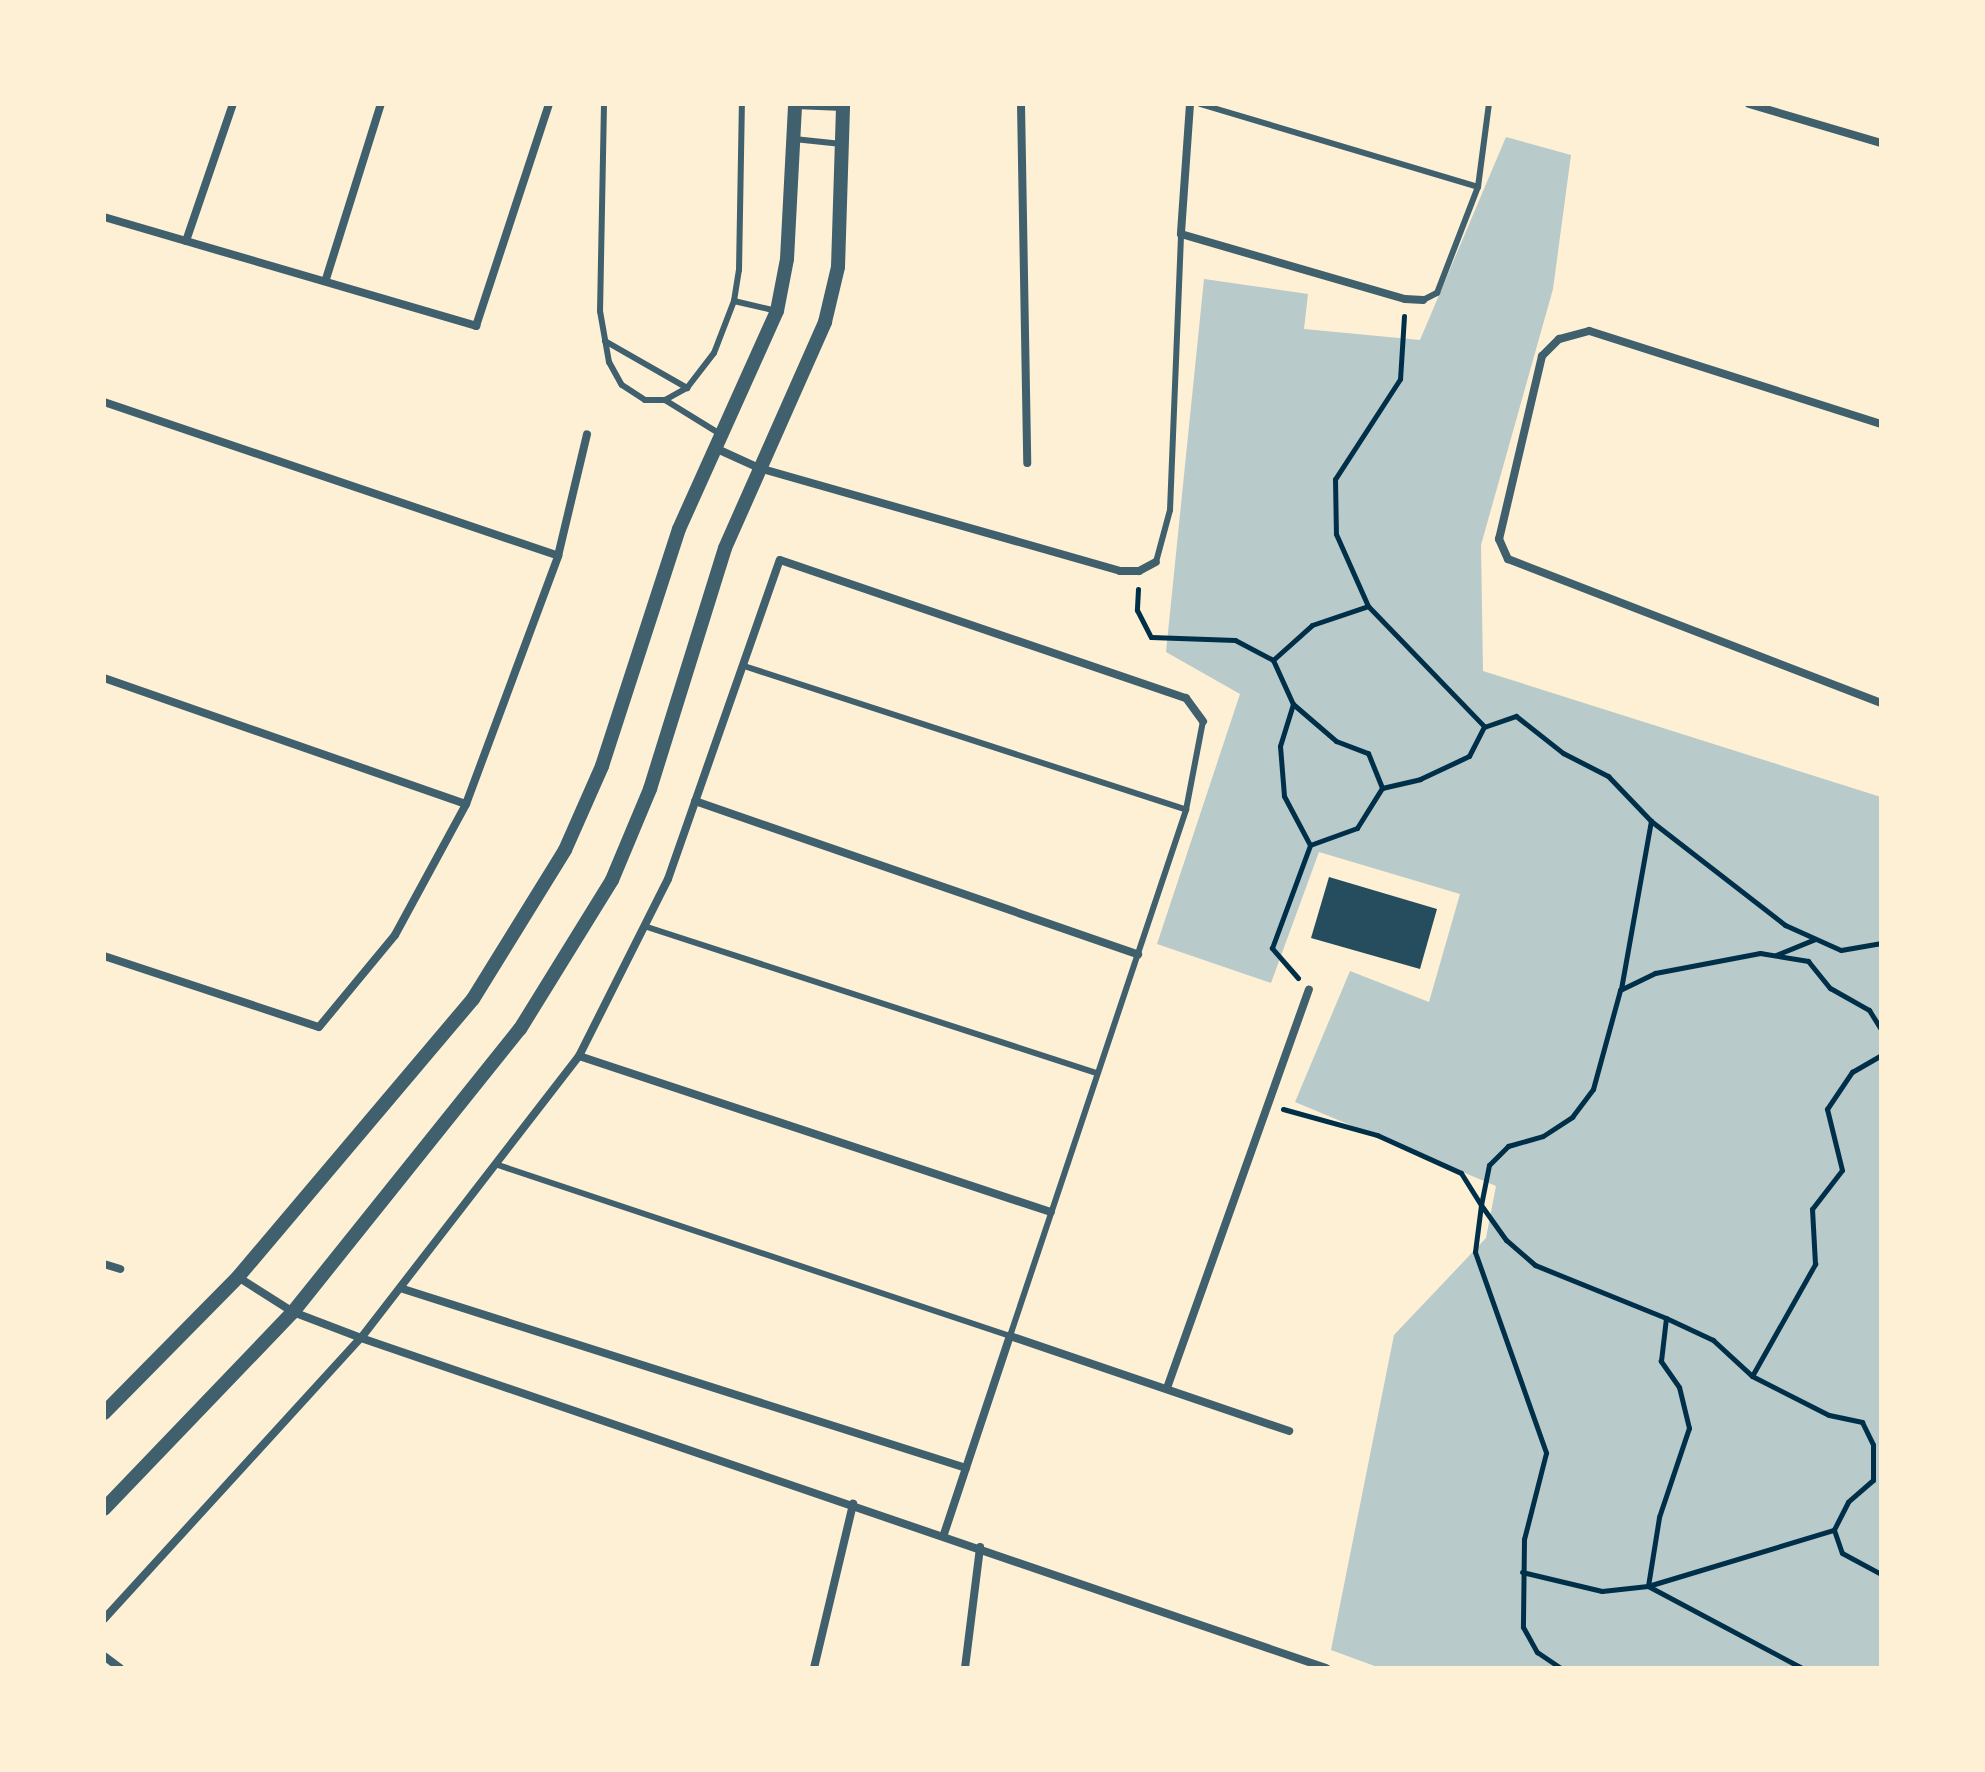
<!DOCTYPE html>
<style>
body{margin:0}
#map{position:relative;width:1985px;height:1772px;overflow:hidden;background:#fdf0d5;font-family:"Public Sans",sans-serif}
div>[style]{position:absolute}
.green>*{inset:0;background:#b9caca}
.building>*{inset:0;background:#264d5e}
.path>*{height:5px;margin:-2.5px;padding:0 2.5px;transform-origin:2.5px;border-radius:2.5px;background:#003049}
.service>*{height:6px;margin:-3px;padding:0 3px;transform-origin:3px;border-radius:3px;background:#3f606c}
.minor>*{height:8px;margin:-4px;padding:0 4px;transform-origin:4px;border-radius:4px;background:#3f606c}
.tertiary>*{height:14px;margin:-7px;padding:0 7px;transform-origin:7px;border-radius:7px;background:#3f606c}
span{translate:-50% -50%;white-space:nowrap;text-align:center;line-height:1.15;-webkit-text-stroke:8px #fdf0d5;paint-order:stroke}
.frame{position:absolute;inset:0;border:106px solid #fdf0d5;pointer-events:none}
</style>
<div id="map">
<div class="green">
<i style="clip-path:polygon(1506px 137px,1571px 155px,1553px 289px,1481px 545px,1483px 671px,1881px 797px,1881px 1668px,1380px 1668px,1331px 1650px,1394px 1335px,1486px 1238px,1496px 1186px,1295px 1102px,1350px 971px,1429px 1002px,1460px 894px,1319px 852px,1271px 983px,1157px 944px,1240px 694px,1166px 652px,1204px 279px,1308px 294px,1304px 329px,1420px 340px)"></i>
</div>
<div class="building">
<i style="clip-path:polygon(1329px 877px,1437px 909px,1420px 969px,1311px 938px)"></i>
</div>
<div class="path">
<i style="left:1404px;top:316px;width:63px;rotate:93.6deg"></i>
<i style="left:1400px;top:379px;width:119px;rotate:123deg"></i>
<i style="left:1335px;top:479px;width:55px;rotate:89deg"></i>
<i style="left:1336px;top:534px;width:79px;rotate:66deg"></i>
<i style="left:1368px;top:606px;width:167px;rotate:46deg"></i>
<i style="left:1138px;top:589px;width:21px;rotate:93deg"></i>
<i style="left:1137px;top:610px;width:30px;rotate:63deg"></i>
<i style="left:1151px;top:637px;width:84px;rotate:2deg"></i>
<i style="left:1235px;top:640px;width:43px;rotate:27.8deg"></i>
<i style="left:1273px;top:660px;width:48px;rotate:65.6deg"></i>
<i style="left:1293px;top:704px;width:44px;rotate:107.2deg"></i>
<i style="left:1280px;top:746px;width:50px;rotate:85.4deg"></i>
<i style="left:1284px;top:796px;width:55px;rotate:62deg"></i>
<i style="left:1273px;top:660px;width:52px;rotate:-41.9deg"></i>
<i style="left:1312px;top:625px;width:59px;rotate:-18.7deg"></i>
<i style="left:1293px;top:704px;width:57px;rotate:40.7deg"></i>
<i style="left:1336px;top:741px;width:34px;rotate:21deg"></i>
<i style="left:1368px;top:753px;width:38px;rotate:68deg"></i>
<i style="left:1776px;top:955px;width:42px;rotate:-22.3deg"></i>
<i style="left:1298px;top:978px;width:40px;rotate:-131deg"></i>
<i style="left:1272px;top:948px;width:110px;rotate:-69.7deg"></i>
<i style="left:1310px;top:845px;width:50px;rotate:-19.9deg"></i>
<i style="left:1357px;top:828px;width:47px;rotate:-58deg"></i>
<i style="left:1382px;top:788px;width:39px;rotate:-13deg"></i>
<i style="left:1420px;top:779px;width:54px;rotate:-25.1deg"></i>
<i style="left:1469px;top:756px;width:33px;rotate:-63deg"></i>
<i style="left:1484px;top:727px;width:34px;rotate:-19deg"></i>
<i style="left:1516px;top:716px;width:60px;rotate:38.2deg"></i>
<i style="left:1563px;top:753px;width:51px;rotate:27.1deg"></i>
<i style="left:1608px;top:776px;width:62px;rotate:46.3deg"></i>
<i style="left:1651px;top:821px;width:170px;rotate:37.8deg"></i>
<i style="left:1785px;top:925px;width:61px;rotate:24.1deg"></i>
<i style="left:1841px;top:950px;width:41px;rotate:-9.9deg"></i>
<i style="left:1621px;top:989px;width:171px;rotate:-79.9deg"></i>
<i style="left:1283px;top:1109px;width:98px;rotate:15.5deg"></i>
<i style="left:1377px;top:1135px;width:92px;rotate:24.3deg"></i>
<i style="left:1461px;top:1173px;width:38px;rotate:58deg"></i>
<i style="left:1481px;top:1205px;width:47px;rotate:97.3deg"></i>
<i style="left:1475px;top:1252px;width:213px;rotate:70.5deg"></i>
<i style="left:1546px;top:1453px;width:89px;rotate:104.3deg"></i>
<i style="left:1524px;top:1539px;width:88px;rotate:90.7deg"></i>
<i style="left:1523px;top:1627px;width:29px;rotate:61deg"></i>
<i style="left:1537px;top:1652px;width:29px;rotate:34deg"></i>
<i style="left:1666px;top:1318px;width:52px;rotate:25.1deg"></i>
<i style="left:1713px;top:1340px;width:53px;rotate:42.7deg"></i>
<i style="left:1752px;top:1376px;width:86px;rotate:26.9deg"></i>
<i style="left:1829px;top:1415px;width:34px;rotate:12deg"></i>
<i style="left:1862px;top:1422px;width:25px;rotate:64deg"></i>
<i style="left:1873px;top:1445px;width:35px;rotate:90deg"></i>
<i style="left:1873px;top:1480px;width:33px;rotate:139deg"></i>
<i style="left:1848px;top:1502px;width:31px;rotate:117deg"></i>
<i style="left:1834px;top:1530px;width:24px;rotate:71deg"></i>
<i style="left:1842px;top:1553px;width:44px;rotate:28.3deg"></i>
<i style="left:1752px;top:1376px;width:129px;rotate:-60.6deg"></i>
<i style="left:1815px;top:1264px;width:55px;rotate:-93.1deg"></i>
<i style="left:1812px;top:1209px;width:49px;rotate:-52.4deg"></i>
<i style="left:1842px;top:1170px;width:63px;rotate:-103.8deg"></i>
<i style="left:1827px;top:1109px;width:45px;rotate:-56deg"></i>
<i style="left:1852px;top:1072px;width:34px;rotate:-30deg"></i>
<i style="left:1522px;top:1572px;width:82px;rotate:13.4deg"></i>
<i style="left:1602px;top:1591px;width:46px;rotate:-6.2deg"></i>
<i style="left:1648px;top:1586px;width:194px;rotate:-16.8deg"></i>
<i style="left:1802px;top:1668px;width:174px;rotate:-152deg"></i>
<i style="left:1648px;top:1586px;width:70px;rotate:-80.9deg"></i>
<i style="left:1659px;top:1517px;width:94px;rotate:-71.4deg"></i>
<i style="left:1689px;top:1428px;width:42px;rotate:-103.7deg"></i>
<i style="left:1679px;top:1387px;width:32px;rotate:-125deg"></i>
<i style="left:1661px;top:1361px;width:43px;rotate:-83.4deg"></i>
<i style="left:1666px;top:1318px;width:141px;rotate:-158deg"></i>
<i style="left:1535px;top:1265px;width:38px;rotate:-139deg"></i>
<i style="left:1506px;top:1240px;width:43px;rotate:-125.5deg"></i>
<i style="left:1481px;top:1205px;width:41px;rotate:-78.7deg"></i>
<i style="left:1489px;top:1165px;width:27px;rotate:-45deg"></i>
<i style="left:1508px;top:1146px;width:36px;rotate:-16deg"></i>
<i style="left:1543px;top:1136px;width:35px;rotate:-33deg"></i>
<i style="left:1572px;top:1117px;width:35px;rotate:-53deg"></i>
<i style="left:1593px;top:1089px;width:103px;rotate:-74.7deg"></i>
<i style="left:1620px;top:990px;width:39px;rotate:-26deg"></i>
<i style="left:1655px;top:973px;width:107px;rotate:-10.8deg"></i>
<i style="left:1760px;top:953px;width:49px;rotate:9.5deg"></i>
<i style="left:1808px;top:961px;width:35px;rotate:51deg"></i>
<i style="left:1830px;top:988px;width:45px;rotate:29.4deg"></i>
<i style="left:1869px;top:1010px;width:22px;rotate:58deg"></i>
</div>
<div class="service">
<i style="left:604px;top:104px;width:207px;rotate:91.1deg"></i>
<i style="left:600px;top:311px;width:52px;rotate:80deg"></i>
<i style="left:609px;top:362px;width:26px;rotate:61deg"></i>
<i style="left:622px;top:385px;width:27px;rotate:33deg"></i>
<i style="left:645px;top:400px;width:20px"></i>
<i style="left:665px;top:400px;width:25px;rotate:-29deg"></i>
<i style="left:687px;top:388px;width:44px;rotate:-52.4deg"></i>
<i style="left:714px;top:353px;width:56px;rotate:-69deg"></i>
<i style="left:734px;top:301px;width:31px;rotate:-81deg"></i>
<i style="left:739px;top:270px;width:166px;rotate:-89deg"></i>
<i style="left:1200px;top:104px;width:290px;rotate:16.6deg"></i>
<i style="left:795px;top:106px;width:48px;rotate:2.4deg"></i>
<i style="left:794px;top:139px;width:48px;rotate:5.9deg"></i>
<i style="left:1423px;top:300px;width:16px;rotate:-27deg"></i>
<i style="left:1437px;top:293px;width:114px;rotate:-68.9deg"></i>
<i style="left:1478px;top:187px;width:84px;rotate:-82.5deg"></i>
<i style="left:734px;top:301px;width:44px;rotate:13.1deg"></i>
<i style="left:605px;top:341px;width:95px;rotate:29.8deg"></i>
<i style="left:665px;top:400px;width:65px;rotate:31.7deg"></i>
<i style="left:1156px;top:562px;width:54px;rotate:-74.9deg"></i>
<i style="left:1170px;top:510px;width:276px;rotate:-87.7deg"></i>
<i style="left:744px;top:666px;width:465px;rotate:18deg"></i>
<i style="left:644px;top:926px;width:476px;rotate:18deg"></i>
<i style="left:495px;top:1164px;width:543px;rotate:18.47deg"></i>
<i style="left:1010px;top:1336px;width:555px;rotate:-71.5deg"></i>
<i style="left:1186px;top:810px;width:91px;rotate:-79.2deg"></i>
</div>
<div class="minor">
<i style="left:1021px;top:104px;width:359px;rotate:89deg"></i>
<i style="left:1190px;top:104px;width:130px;rotate:94deg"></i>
<i style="left:1181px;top:234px;width:233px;rotate:16.2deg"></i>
<i style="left:1405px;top:299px;width:18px;rotate:3deg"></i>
<i style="left:1749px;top:104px;width:138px;rotate:16.5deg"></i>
<i style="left:104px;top:217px;width:388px;rotate:16.3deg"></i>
<i style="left:476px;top:326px;width:234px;rotate:-71.8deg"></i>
<i style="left:186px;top:241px;width:145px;rotate:-71.1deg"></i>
<i style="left:326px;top:279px;width:183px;rotate:-72.6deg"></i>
<i style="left:104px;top:402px;width:479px;rotate:18.7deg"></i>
<i style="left:1881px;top:424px;width:306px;rotate:-162.3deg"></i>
<i style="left:1589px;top:331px;width:31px;rotate:165deg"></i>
<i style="left:1559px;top:339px;width:24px;rotate:135deg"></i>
<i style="left:1542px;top:356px;width:188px;rotate:103.2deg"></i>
<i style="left:1499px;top:539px;width:22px;rotate:66deg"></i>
<i style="left:1508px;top:559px;width:400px;rotate:21.1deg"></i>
<i style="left:715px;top:448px;width:48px;rotate:24.4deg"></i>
<i style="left:759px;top:468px;width:375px;rotate:15.9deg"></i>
<i style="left:1120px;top:571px;width:19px"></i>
<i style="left:1139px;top:571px;width:19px;rotate:-28deg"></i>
<i style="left:104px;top:678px;width:383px;rotate:19.2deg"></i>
<i style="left:695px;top:801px;width:469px;rotate:19.1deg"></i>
<i style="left:104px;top:956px;width:226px;rotate:18.3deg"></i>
<i style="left:319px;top:1027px;width:119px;rotate:-50.4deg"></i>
<i style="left:395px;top:935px;width:149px;rotate:-61.5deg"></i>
<i style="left:466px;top:804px;width:265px;rotate:-69.6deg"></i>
<i style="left:558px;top:556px;width:125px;rotate:-76.6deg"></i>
<i style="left:579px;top:1056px;width:497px;rotate:18.3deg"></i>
<i style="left:104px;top:1264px;width:17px;rotate:17deg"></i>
<i style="left:238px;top:1277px;width:65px;rotate:32.5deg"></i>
<i style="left:293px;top:1312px;width:73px;rotate:20.9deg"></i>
<i style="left:361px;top:1338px;width:1020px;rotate:18.88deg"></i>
<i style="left:400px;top:1288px;width:594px;rotate:17.64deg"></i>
<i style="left:1167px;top:1388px;width:423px;rotate:-70.4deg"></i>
<i style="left:944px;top:1534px;width:209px;rotate:-71.6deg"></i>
<i style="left:1010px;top:1336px;width:295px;rotate:18.8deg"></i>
<i style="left:104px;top:1619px;width:381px;rotate:-47.6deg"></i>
<i style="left:361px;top:1338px;width:356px;rotate:-52.3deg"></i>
<i style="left:579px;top:1056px;width:198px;rotate:-63.3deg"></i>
<i style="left:668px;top:879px;width:338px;rotate:-70.7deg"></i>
<i style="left:780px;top:560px;width:429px;rotate:18.8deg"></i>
<i style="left:1186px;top:698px;width:29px;rotate:54deg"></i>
<i style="left:104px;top:1656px;width:20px;rotate:37deg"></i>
<i style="left:814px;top:1668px;width:169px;rotate:-76.6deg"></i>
<i style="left:965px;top:1668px;width:122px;rotate:-82.9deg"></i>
</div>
<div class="tertiary">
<i style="left:104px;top:1413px;width:191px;rotate:-45.4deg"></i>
<i style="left:238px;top:1277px;width:364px;rotate:-49.8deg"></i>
<i style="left:473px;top:999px;width:175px;rotate:-58.3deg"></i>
<i style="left:565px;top:850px;width:92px;rotate:-66.2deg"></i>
<i style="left:602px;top:766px;width:249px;rotate:-72deg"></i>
<i style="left:679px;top:529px;width:239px;rotate:-65.8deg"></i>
<i style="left:777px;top:311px;width:53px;rotate:-79.1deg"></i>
<i style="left:787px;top:259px;width:155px;rotate:-87deg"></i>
<i style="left:104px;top:1509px;width:273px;rotate:-46.2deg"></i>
<i style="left:293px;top:1312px;width:363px;rotate:-51.3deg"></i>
<i style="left:520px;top:1029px;width:175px;rotate:-58.3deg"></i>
<i style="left:612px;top:880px;width:99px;rotate:-67.3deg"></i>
<i style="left:650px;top:789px;width:252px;rotate:-72.7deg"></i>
<i style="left:725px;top:548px;width:247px;rotate:-66.1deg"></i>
<i style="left:825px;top:322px;width:57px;rotate:-76.7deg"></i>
<i style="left:838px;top:267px;width:163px;rotate:-88.2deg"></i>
</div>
<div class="frame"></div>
</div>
